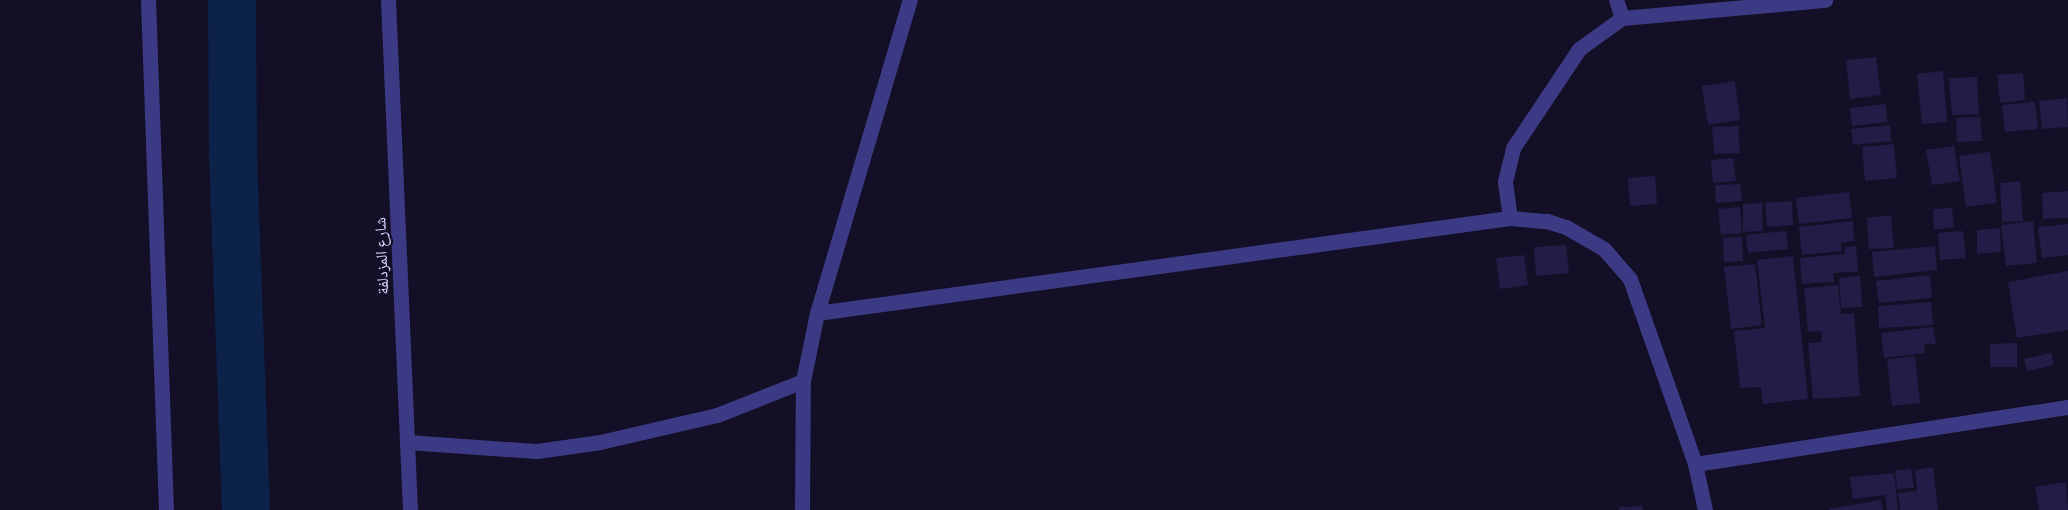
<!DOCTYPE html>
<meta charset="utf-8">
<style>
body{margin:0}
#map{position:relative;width:2068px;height:510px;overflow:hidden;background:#130f26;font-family:"Titillium Web","Noto Naskh Arabic",sans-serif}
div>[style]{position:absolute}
.canal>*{height:48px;margin:-24px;padding:0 24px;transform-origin:24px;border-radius:24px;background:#0c2248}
.building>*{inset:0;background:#241b47}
.minor>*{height:15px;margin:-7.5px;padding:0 7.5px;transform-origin:7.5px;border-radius:7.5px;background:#3d3a85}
span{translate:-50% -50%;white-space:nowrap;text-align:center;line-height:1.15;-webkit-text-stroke:4.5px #130f26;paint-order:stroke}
.street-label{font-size:16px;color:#d9d4ff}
</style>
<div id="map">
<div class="canal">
<i style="left:232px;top:0;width:156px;rotate:89.6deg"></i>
<i style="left:233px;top:156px;width:354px;rotate:87.9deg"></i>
</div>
<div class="building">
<i style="clip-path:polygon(1876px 57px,1881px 95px,1850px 99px,1846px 60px)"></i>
<i style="clip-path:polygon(1943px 71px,1947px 122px,1922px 124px,1917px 74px)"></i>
<i style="clip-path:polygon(2023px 73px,2025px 100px,2000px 103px,1997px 75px)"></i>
<i style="clip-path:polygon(1977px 77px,1979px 114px,1952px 115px,1949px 78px)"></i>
<i style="clip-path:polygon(1735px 81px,1740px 120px,1708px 125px,1702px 86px)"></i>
<i style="clip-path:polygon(2067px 98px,2068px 127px,2042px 129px,2039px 101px)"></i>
<i style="clip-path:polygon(2035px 102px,2038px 129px,2005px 132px,2002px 105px)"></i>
<i style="clip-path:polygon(1886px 104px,1887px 122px,1852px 126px,1850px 108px)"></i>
<i style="clip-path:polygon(1980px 117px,1982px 141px,1957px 142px,1956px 118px)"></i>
<i style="clip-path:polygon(1890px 125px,1891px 141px,1853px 145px,1851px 129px)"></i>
<i style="clip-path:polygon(1738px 126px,1740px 153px,1714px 154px,1712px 127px)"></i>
<i style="clip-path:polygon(1894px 144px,1897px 178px,1865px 181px,1862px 147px)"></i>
<i style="clip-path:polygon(1954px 146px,1960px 181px,1932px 185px,1926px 150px)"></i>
<i style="clip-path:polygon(1990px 152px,1997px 203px,1966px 207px,1959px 156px)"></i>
<i style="clip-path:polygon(1733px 158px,1736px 181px,1713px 183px,1711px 160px)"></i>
<i style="clip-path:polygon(1655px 176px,1657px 204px,1630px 206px,1628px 178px)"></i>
<i style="clip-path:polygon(2020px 181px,2023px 221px,2002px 222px,2000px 183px)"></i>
<i style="clip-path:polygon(1740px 184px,1742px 201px,1716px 203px,1715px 185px)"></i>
<i style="clip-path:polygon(2068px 191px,2068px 218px,2043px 219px,2042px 193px)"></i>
<i style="clip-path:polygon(1849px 192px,1852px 218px,1799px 224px,1796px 198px)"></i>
<i style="clip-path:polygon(1792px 201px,1793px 225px,1767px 227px,1765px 203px)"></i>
<i style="clip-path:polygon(1762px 203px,1763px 231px,1743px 232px,1743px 204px)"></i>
<i style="clip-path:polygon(1740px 207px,1742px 233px,1721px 235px,1718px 209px)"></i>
<i style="clip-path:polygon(1952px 208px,1954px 227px,1934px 230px,1933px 209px)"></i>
<i style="clip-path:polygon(1891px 215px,1894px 248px,1869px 249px,1867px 218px)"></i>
<i style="clip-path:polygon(1853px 221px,1854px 241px,1841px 243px,1842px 251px,1802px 255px,1799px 227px)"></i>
<i style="clip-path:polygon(2033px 221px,2037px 263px,2006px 266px,2001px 225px)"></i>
<i style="clip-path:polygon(2068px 224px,2068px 255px,2042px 258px,2038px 227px)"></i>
<i style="clip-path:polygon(2000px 228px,2001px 252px,1977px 254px,1977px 230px)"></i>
<i style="clip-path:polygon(1786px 231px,1788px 249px,1748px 253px,1746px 235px)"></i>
<i style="clip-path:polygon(1963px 231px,1966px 258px,1940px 260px,1938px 233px)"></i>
<i style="clip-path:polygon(1742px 237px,1743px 261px,1724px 262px,1723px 238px)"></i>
<i style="clip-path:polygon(1566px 245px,1569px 273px,1536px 276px,1534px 247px)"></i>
<i style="clip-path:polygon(1856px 246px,1858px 272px,1833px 273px,1834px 282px,1802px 284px,1800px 258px,1845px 254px,1845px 247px)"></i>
<i style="clip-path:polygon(1935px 246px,1937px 270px,1874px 277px,1872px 252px)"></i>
<i style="clip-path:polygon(1524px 255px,1528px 285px,1500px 289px,1496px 258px)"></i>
<i style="clip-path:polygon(1793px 256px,1808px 399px,1763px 404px,1761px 387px,1740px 388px,1734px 331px,1765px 328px,1757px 260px)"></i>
<i style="clip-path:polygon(1755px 264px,1762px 325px,1731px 329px,1724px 267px)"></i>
<i style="clip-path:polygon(2068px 271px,2068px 330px,2017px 338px,2008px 282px)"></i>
<i style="clip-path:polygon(1930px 275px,1932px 298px,1879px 303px,1876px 281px)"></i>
<i style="clip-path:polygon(1860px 276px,1862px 307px,1841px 308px,1839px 278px)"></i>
<i style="clip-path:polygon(1838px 285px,1841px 314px,1854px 313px,1860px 396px,1813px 399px,1808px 343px,1822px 342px,1821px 331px,1808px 332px,1804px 288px)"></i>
<i style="clip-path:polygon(1931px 302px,1933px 325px,1879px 328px,1878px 306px)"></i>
<i style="clip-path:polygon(1933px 327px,1936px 344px,1924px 344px,1925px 353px,1884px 358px,1881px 333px)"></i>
<i style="clip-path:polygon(2017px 343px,2017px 367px,1990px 367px,1990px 344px)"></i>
<i style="clip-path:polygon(2051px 353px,2054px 365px,2027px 371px,2024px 359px)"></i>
<i style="clip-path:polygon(1915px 356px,1920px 403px,1892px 406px,1887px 359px)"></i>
<i style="clip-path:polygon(1933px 467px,1938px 510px,1900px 510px,1898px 493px,1917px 491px,1915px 470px)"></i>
<i style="clip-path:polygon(1911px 469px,1914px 488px,1897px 489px,1895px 470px)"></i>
<i style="clip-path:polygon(1894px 473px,1898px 510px,1887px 510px,1885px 495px,1853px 499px,1850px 477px)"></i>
<i style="clip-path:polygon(2066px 482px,2068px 510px,2039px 510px,2035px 487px)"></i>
<i style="clip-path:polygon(1881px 500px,1883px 510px,1829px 510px,1829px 509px)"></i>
<i style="clip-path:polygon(1642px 506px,1643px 510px,1619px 510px,1619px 507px)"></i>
</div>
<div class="minor">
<i style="left:148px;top:0;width:510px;rotate:87.98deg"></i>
<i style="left:388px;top:0;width:510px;rotate:87.53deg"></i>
<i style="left:1622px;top:18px;width:204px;rotate:-5.1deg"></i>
<i style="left:1510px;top:218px;width:37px;rotate:-98deg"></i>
<i style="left:1505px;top:181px;width:34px;rotate:-76deg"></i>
<i style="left:1513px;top:148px;width:119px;rotate:-56.3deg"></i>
<i style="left:1579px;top:49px;width:53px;rotate:-35.8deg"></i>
<i style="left:1622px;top:18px;width:19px;rotate:-108deg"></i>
<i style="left:817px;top:313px;width:699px;rotate:-7.81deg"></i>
<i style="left:1510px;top:218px;width:37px;rotate:5deg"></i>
<i style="left:1547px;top:221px;width:20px;rotate:18deg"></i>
<i style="left:1566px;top:227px;width:44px;rotate:30.1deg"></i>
<i style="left:1604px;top:249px;width:40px;rotate:49deg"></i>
<i style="left:1630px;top:279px;width:196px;rotate:70.6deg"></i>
<i style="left:1695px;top:464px;width:47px;rotate:77.7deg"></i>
<i style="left:407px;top:442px;width:130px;rotate:4deg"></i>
<i style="left:537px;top:451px;width:64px;rotate:-8.1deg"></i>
<i style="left:600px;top:442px;width:120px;rotate:-13deg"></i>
<i style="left:717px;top:415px;width:92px;rotate:-21.6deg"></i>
<i style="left:1695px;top:464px;width:377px;rotate:-8.7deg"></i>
<i style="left:802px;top:510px;width:129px;rotate:-89.6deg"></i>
<i style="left:803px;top:381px;width:69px;rotate:-78.4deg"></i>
<i style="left:817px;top:313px;width:327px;rotate:-73.5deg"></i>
</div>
<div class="street-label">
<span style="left:381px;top:256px;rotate:-92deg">شارع المزدلفة</span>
</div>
</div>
